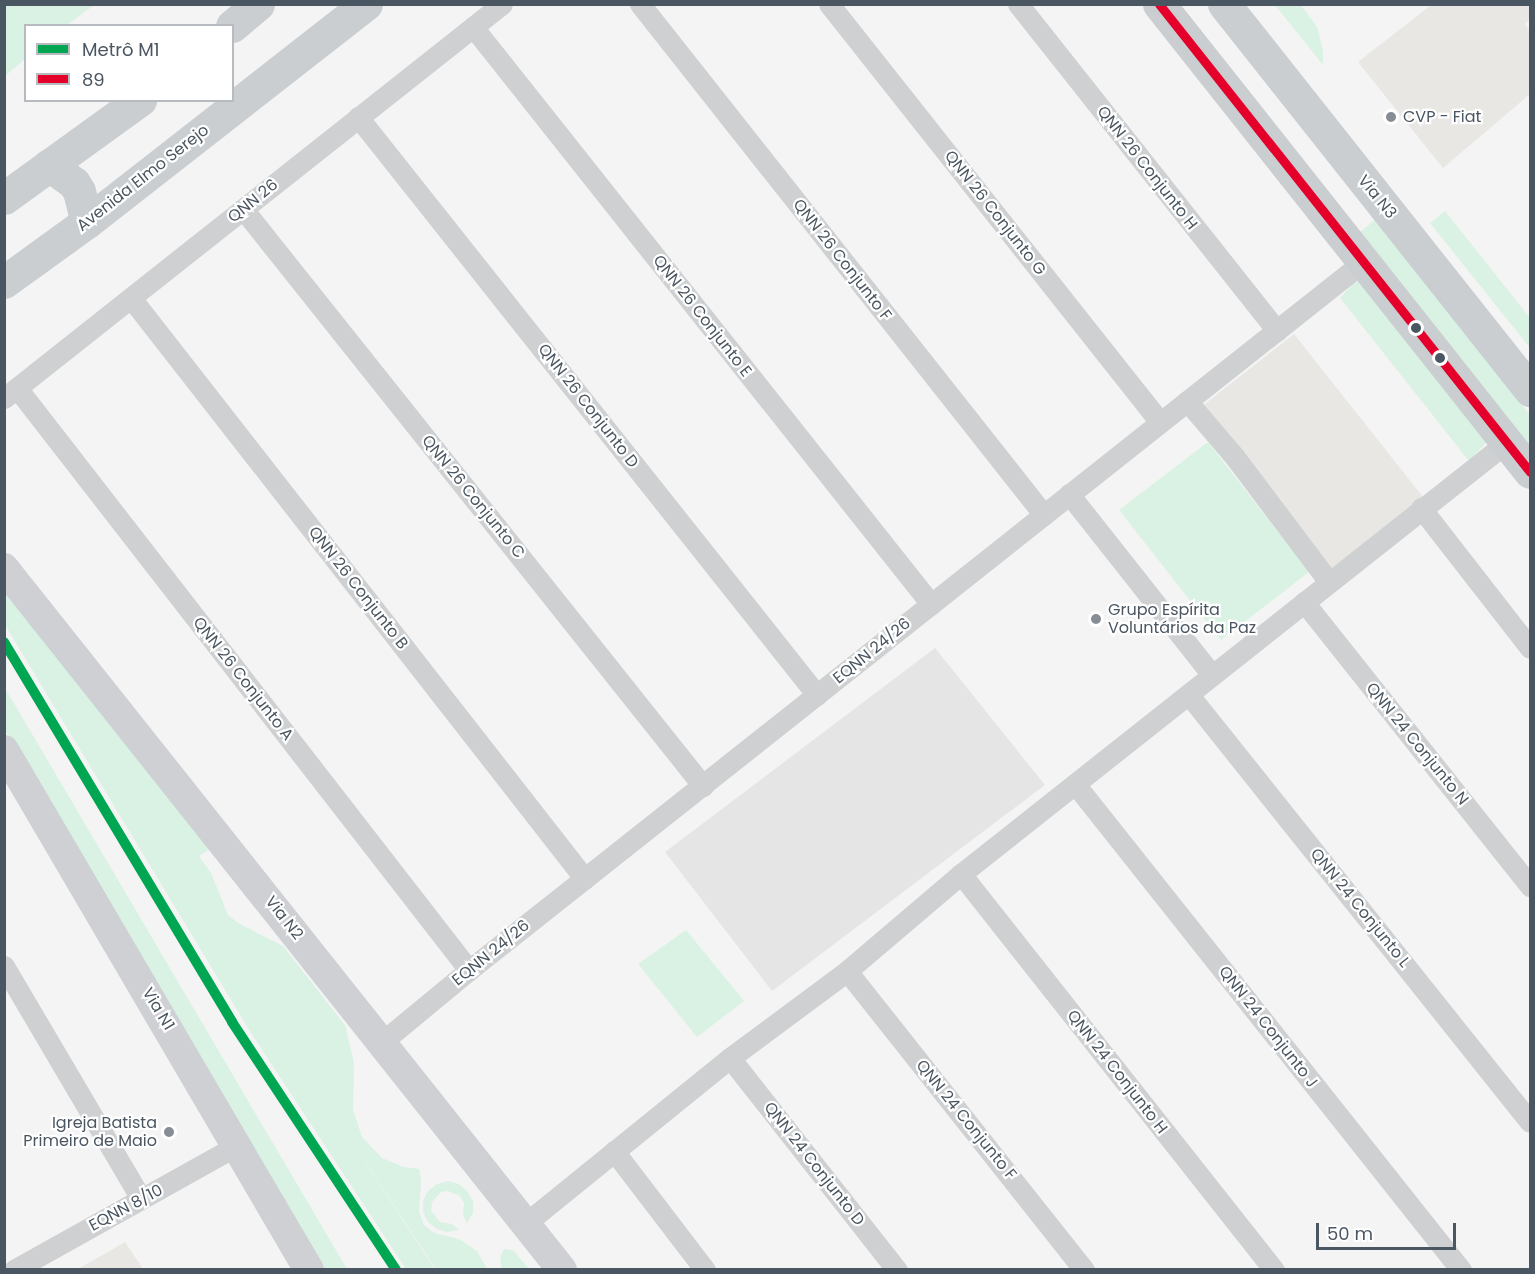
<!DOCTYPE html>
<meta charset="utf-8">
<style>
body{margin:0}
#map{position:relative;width:1535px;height:1274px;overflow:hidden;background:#f4f4f4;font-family:Poppins,sans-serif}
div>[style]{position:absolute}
.commercial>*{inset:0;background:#e8e7e3}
.education>*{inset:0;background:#e6e5e6}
.green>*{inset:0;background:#d9f2e3}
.street>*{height:21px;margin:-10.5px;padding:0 10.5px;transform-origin:10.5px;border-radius:10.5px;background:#ced0d2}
.secondary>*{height:30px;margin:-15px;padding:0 15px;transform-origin:15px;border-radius:15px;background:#ced0d4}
.primary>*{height:33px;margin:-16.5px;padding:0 16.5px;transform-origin:16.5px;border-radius:16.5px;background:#caced1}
.bus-1>*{height:9px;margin:-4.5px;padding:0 4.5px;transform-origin:4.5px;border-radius:4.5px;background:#e4002b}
.metro-1>*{height:10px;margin:-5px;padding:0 5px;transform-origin:5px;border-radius:5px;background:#00a651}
.dots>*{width:16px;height:16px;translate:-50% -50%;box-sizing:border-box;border:3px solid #fff;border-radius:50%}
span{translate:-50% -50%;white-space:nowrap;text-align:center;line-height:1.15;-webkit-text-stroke:4.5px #fff;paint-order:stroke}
.poi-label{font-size:16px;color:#4a5661}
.left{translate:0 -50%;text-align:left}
.right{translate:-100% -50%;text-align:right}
.street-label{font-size:16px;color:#4a5661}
.frame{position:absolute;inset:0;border:6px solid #4a5661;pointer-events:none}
.legend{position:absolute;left:24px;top:24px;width:210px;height:78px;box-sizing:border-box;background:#fff;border:2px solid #b7bbc0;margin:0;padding:8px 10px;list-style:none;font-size:18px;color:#4a5661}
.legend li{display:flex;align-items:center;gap:12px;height:30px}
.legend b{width:30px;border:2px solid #b7bbc0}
.scale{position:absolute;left:1316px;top:1223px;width:140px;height:27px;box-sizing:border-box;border:3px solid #4a5661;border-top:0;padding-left:8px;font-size:18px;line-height:21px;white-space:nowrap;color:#4a5661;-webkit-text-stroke:4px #fff;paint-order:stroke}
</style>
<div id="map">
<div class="commercial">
<i style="clip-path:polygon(1527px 4px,1530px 9px,1530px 19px,1525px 24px,1530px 31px,1530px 94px,1443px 168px,1358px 62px,1431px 5px)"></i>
<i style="clip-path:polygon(1294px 334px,1423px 497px,1332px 569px,1201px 407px)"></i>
<i style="clip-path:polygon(125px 1242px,143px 1269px,78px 1269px)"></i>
</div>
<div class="education">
<i style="clip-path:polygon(935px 648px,1045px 785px,772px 991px,665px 852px)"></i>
</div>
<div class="green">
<i style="clip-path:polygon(5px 4px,94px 4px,94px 5px,67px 25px,26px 26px,25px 59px,5px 76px)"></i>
<i style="clip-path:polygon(1275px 5px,1301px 5px,1317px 27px,1323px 51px,1323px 65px)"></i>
<i style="clip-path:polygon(1445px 211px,1530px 318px,1530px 348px,1430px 223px)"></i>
<i style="clip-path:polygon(1376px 219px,1530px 415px,1530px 449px,1359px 233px)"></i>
<i style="clip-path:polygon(1360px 281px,1487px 442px,1469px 461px,1340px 298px,1354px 283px)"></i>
<i style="clip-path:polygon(1208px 442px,1309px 572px,1221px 640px,1119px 510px)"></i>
<i style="clip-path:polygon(4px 588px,213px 847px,199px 856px,211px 873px,228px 915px,238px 923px,283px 946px,345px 1025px,354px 1063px,353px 1110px,362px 1137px,382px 1158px,404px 1167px,419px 1169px,421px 1180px,419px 1211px,424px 1225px,434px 1233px,459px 1239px,477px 1251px,487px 1269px,436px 1269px,326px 1103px,435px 1269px,406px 1269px,251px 1033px,5px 625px)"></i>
<i style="clip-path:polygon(4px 687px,15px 705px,347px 1269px,321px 1269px,5px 731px)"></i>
<i style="clip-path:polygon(686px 930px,744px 1001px,697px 1037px,638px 964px)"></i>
<i style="clip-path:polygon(448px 1181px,459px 1184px,468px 1192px,473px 1202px,473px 1213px,467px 1223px,463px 1215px,464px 1203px,460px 1196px,448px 1191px,441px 1192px,432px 1202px,431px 1211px,440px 1222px,452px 1224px,459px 1230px,447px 1232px,437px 1229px,428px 1222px,423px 1212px,423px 1201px,428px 1191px,437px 1184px)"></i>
<i style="clip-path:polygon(504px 1249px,513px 1250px,529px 1269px,502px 1269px,500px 1258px)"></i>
</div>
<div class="street">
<i style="left:640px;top:4px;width:651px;rotate:51.67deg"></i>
<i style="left:829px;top:4px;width:533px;rotate:51.63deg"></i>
<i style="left:1018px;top:4px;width:417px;rotate:51.6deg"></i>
<i style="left:473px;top:27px;width:737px;rotate:51.56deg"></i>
<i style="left:358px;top:117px;width:738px;rotate:51.55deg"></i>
<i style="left:243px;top:209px;width:738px;rotate:51.44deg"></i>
<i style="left:131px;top:298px;width:737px;rotate:52deg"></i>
<i style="left:17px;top:388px;width:737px;rotate:52.17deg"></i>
<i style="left:4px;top:398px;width:635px;rotate:-38.35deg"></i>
<i style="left:1187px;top:401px;width:72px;rotate:49.5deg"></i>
<i style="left:1234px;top:456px;width:158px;rotate:53deg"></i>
<i style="left:1069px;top:494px;width:231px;rotate:51.7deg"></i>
<i style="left:1421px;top:508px;width:177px;rotate:52.1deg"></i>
<i style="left:1304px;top:602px;width:363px;rotate:51.5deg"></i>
<i style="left:1189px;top:695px;width:546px;rotate:51.39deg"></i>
<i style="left:1075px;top:784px;width:621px;rotate:51.54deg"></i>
<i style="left:961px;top:874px;width:505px;rotate:51.68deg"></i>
<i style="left:4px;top:966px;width:270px;rotate:59.5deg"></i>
<i style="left:847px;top:971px;width:382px;rotate:51.6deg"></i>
<i style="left:382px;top:1042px;width:113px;rotate:-39.6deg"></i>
<i style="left:469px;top:970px;width:1140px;rotate:-38.38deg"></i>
<i style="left:730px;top:1058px;width:270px;rotate:51.8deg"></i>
<i style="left:614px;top:1151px;width:150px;rotate:52.6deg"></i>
<i style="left:526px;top:1223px;width:262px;rotate:-39deg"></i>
<i style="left:730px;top:1058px;width:146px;rotate:-36.6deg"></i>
<i style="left:847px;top:971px;width:150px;rotate:-40.4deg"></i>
<i style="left:961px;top:874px;width:696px;rotate:-38.35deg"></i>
<i style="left:14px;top:1270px;width:257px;rotate:-29.2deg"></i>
</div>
<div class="secondary">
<i style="left:4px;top:568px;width:897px;rotate:51.52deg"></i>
<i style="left:4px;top:750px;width:603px;rotate:59.61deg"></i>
</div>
<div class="primary">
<i style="left:1159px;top:4px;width:597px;rotate:51.59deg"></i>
<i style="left:1224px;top:4px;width:493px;rotate:51.6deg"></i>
<i style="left:232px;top:26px;width:34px;rotate:-40deg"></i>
<i style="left:49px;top:165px;width:31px;rotate:36deg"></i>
<i style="left:74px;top:183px;width:9px;rotate:58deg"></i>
<i style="left:79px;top:191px;width:32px;rotate:76deg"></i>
<i style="left:4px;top:198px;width:168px;rotate:-35.8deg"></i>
<i style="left:4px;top:282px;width:102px;rotate:-35.9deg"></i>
<i style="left:87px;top:222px;width:354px;rotate:-38deg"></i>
</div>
<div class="bus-1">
<i style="left:1159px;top:4px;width:597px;rotate:51.59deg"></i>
</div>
<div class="metro-1">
<i style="left:4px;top:642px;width:443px;rotate:59deg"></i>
<i style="left:232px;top:1022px;width:297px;rotate:56.5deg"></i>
</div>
<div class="dots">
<i style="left:1391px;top:117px;background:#868d94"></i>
<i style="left:1416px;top:328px;background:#4a5661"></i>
<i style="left:1440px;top:358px;background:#4a5661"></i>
<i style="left:1096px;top:619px;background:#868d94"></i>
<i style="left:169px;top:1132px;background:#868d94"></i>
</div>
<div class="poi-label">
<span class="left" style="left:1403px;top:117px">CVP - Fiat</span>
<span class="left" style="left:1108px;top:619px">Grupo Espírita<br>Voluntários da Paz</span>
<span class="right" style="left:157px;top:1132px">Igreja Batista<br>Primeiro de Maio</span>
</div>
<div class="street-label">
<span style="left:1147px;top:168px;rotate:52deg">QNN 26 Conjunto H</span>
<span style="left:143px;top:178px;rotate:-38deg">Avenida Elmo Serejo</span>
<span style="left:1377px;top:197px;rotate:51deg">Via N3</span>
<span style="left:253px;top:201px;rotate:-39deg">QNN 26</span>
<span style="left:995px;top:213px;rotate:52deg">QNN 26 Conjunto G</span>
<span style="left:842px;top:260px;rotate:52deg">QNN 26 Conjunto F</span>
<span style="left:702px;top:316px;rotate:52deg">QNN 26 Conjunto E</span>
<span style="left:588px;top:406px;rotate:52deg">QNN 26 Conjunto D</span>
<span style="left:473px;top:497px;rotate:51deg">QNN 26 Conjunto C</span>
<span style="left:358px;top:588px;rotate:52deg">QNN 26 Conjunto B</span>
<span style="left:872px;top:651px;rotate:-39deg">EQNN 24/26</span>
<span style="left:243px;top:679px;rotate:52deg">QNN 26 Conjunto A</span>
<span style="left:1417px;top:744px;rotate:51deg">QNN 24 Conjunto N</span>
<span style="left:1360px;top:908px;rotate:51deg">QNN 24 Conjunto L</span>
<span style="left:284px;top:918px;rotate:52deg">Via N2</span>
<span style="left:491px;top:953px;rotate:-39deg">EQNN 24/26</span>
<span style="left:158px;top:1009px;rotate:59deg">Via N1</span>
<span style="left:1268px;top:1027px;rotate:52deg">QNN 24 Conjunto J</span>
<span style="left:1117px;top:1072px;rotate:52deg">QNN 24 Conjunto H</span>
<span style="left:966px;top:1120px;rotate:51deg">QNN 24 Conjunto F</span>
<span style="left:814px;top:1164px;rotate:52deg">QNN 24 Conjunto D</span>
<span style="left:126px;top:1208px;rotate:-28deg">EQNN 8/10</span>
</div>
<div class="frame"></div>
<ul class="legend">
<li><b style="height:8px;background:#00a651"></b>Metrô M1</li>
<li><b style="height:8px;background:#e4002b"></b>89</li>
</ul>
<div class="scale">50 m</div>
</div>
